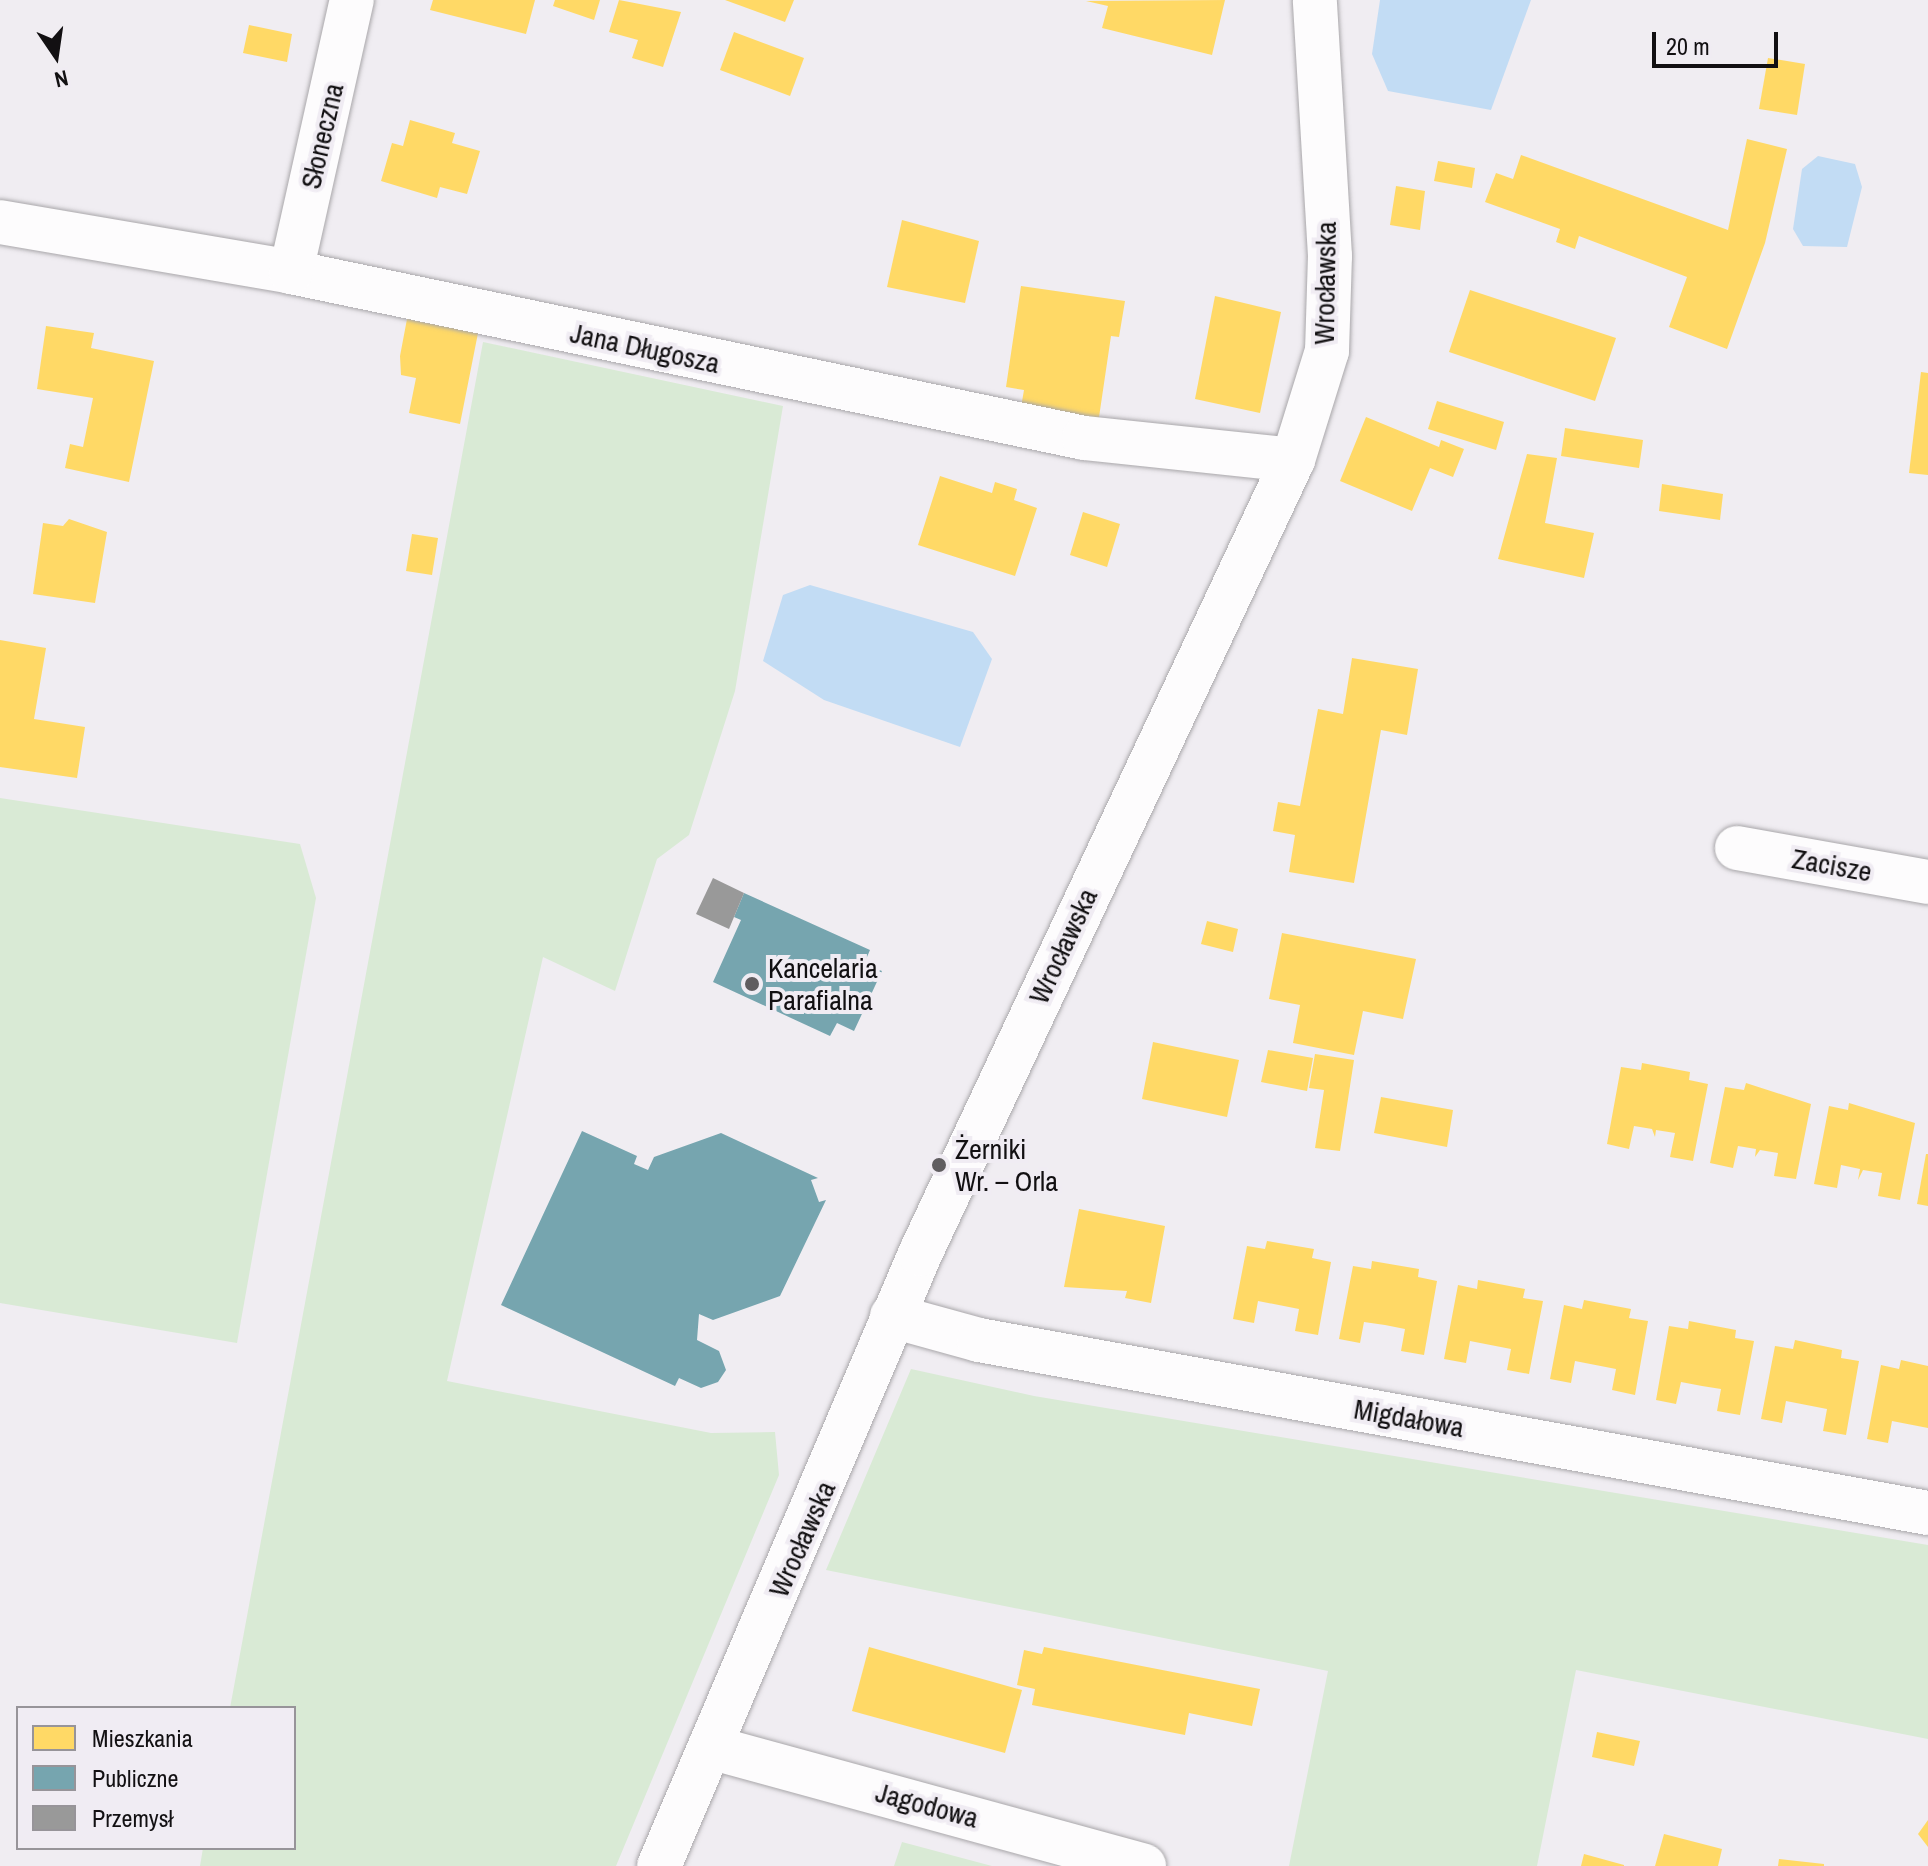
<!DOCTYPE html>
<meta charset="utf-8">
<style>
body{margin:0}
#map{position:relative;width:1928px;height:1866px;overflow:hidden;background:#f0edf2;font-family:"Archivo Narrow",sans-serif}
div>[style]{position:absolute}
.green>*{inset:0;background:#d9ead5}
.water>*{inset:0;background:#c2dcf4}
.homes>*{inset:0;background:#ffd966}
.public>*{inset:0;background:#76a5af}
.industry>*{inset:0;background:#999}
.roads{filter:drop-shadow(0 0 2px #a9a7aa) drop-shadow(0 0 2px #a9a7aa)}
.minor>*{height:44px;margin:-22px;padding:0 22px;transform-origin:22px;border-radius:22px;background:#fdfcfd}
.dots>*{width:22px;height:22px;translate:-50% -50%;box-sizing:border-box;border:4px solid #f0ecf3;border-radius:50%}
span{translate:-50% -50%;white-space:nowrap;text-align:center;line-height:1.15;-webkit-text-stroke:8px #f0ecf3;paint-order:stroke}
.street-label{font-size:28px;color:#121012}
.poi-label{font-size:28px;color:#121012}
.left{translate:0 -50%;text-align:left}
.legend{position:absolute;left:16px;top:1706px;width:280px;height:144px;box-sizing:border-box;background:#f0ecf3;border:2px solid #979499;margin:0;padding:10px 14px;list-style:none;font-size:24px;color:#121012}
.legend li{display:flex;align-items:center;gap:16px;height:40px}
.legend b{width:40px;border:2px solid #979499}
.north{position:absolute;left:16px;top:16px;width:80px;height:80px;-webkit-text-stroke:6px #f0ecf3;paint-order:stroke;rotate:167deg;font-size:22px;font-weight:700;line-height:32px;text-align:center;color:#121012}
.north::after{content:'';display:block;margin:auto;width:28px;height:36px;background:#121012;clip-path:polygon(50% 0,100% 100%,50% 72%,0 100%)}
.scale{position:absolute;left:1652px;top:32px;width:126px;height:36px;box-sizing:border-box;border:4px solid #121012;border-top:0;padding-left:10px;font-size:24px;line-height:28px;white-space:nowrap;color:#121012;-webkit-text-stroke:6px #f0ecf3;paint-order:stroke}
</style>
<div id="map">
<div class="green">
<i style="clip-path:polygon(483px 342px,783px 406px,735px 691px,689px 835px,657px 859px,615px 991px,543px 957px,447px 1381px,711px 1433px,775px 1432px,779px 1475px,616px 1866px,200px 1866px,203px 1848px,294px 1848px,294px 1708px,230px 1708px)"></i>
<i style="clip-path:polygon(0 798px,300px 844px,316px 898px,237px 1343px,0 1303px)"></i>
<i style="clip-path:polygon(911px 1369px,1034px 1396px,1928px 1545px,1928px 1739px,1576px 1670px,1537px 1866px,1289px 1866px,1328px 1671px,826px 1570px)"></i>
<i style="clip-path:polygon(902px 1842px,992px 1866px,894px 1866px)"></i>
</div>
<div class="water">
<i style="clip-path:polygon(1380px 0,1531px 0,1491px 110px,1388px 91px,1372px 54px)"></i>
<i style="clip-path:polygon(1818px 156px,1855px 164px,1862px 187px,1847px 247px,1803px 246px,1793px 229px,1802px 169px)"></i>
<i style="clip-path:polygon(810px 585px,973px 632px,992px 659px,960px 747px,824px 700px,763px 661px,783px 595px)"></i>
</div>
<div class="homes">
<i style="clip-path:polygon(433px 0,535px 0,526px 34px,430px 10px)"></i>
<i style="clip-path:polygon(555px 0,600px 0,594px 20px,553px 6px)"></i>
<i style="clip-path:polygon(619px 0,681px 12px,663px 67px,632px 58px,638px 40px,609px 32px)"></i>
<i style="clip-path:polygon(725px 0,794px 0,785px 22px)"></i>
<i style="clip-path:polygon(1225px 0,1212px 55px,1102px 28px,1108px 6px,1086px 1px)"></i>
<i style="clip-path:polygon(249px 25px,292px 34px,287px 62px,243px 53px)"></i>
<i style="clip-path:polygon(734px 32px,804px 58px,790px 96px,720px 70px)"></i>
<i style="clip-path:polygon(1768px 58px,1805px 64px,1797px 115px,1759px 109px)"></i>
<i style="clip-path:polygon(410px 120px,455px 133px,452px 143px,480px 151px,467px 194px,440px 187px,437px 198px,381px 181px,392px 143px,403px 146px)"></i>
<i style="clip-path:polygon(1747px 139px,1787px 149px,1765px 243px,1727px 349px,1669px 327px,1687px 277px,1579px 236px,1575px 249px,1556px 242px,1560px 229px,1485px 202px,1496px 173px,1513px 179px,1521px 155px,1728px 230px)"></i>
<i style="clip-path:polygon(1438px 161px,1475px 168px,1472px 188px,1434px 181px)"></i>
<i style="clip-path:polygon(1396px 186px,1425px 191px,1420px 230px,1390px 225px)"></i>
<i style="clip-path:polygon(902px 220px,979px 241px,965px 303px,887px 287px)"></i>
<i style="clip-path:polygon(1021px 286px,1125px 301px,1119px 337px,1111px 336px,1098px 424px,1020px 413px,1024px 390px,1006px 387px)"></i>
<i style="clip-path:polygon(1470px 290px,1616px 338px,1595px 401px,1449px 352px)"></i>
<i style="clip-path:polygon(1215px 296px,1281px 312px,1260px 413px,1195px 399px)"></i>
<i style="clip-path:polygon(407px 319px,478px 333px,460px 424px,409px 413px,416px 378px,401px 375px,400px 356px)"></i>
<i style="clip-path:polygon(46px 326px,94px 333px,91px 348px,154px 361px,129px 482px,65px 468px,70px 444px,83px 447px,93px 398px,37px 389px)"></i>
<i style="clip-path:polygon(1921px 372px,1928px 373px,1928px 475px,1909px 473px)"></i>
<i style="clip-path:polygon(1437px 401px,1504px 422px,1496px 450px,1428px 429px)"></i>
<i style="clip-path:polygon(1366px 417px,1439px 447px,1441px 440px,1464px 449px,1453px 477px,1430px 468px,1412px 511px,1340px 481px)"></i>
<i style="clip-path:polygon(1565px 428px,1643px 440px,1639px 468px,1561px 456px)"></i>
<i style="clip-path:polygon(1527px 454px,1557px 458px,1545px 523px,1594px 533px,1584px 578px,1498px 559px)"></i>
<i style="clip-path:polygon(940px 476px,992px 493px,995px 482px,1017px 489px,1014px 500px,1037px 508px,1015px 576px,918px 545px)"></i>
<i style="clip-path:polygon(1662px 484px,1723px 494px,1720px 520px,1659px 511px)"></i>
<i style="clip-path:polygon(1083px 512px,1120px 524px,1107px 567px,1070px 555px)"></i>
<i style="clip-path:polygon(69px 519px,107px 532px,95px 603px,33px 594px,43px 523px,63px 526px)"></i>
<i style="clip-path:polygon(412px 534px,438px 538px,432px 575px,406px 571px)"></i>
<i style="clip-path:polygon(0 640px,46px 648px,34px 719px,85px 727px,77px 778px,0 767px)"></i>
<i style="clip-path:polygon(1352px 658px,1418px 669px,1407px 735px,1381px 730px,1354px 883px,1289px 872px,1295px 835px,1273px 831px,1278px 802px,1300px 806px,1318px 709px,1343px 714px)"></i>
<i style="clip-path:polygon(1207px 921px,1238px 929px,1233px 952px,1201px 944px)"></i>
<i style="clip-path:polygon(1282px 933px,1416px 959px,1403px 1019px,1363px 1011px,1354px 1055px,1293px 1043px,1300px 1005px,1269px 999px)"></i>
<i style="clip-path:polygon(1153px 1042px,1239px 1060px,1227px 1117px,1142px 1099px)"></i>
<i style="clip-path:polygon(1268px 1050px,1313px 1058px,1307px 1091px,1261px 1082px)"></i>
<i style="clip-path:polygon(1315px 1054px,1354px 1060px,1340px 1151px,1315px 1148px,1324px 1090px,1309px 1088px)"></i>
<i style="clip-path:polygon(1642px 1063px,1690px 1072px,1689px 1080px,1708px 1084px,1693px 1161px,1670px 1157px,1675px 1133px,1656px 1130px,1655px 1137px,1652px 1129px,1634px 1126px,1629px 1149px,1607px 1144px,1621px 1067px,1641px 1070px)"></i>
<i style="clip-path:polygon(1746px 1083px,1811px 1104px,1796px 1179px,1774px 1176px,1778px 1153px,1760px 1150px,1755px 1157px,1756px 1149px,1738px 1146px,1733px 1168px,1710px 1163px,1725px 1087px,1744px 1090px)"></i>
<i style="clip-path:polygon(1381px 1097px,1453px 1110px,1447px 1147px,1374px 1133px)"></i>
<i style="clip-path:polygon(1849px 1103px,1915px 1123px,1900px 1200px,1878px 1196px,1882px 1173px,1863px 1170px,1858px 1180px,1860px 1169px,1841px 1165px,1837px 1188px,1814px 1184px,1829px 1106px,1848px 1110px)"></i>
<i style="clip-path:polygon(1926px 1154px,1928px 1154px,1928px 1206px,1917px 1204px)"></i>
<i style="clip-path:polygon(1079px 1209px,1165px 1226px,1151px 1303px,1125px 1298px,1127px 1291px,1064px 1287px)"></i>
<i style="clip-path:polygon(1267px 1241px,1314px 1249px,1312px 1258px,1331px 1262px,1318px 1335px,1295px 1331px,1299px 1309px,1258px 1301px,1254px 1323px,1233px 1319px,1247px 1246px,1265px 1249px)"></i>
<i style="clip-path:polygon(1372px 1261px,1419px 1269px,1418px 1277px,1437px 1281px,1424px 1355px,1401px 1351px,1405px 1329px,1385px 1325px,1364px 1322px,1360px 1343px,1339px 1339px,1353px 1266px,1371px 1269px)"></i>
<i style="clip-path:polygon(1478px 1280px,1525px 1289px,1523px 1298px,1543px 1301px,1529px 1374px,1507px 1370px,1511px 1349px,1470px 1341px,1466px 1363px,1444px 1359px,1458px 1285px,1477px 1289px)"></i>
<i style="clip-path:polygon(1584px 1300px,1631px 1309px,1629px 1318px,1648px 1321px,1635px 1395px,1612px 1390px,1616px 1369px,1575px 1361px,1571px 1383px,1550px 1379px,1564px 1305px,1582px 1309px)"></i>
<i style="clip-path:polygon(1689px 1321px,1736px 1330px,1735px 1338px,1754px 1341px,1740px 1415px,1717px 1411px,1721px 1389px,1702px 1386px,1681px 1382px,1676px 1404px,1656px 1400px,1669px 1326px,1688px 1329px)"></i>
<i style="clip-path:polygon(1795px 1340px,1842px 1350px,1841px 1358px,1859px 1361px,1846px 1435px,1823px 1431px,1827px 1409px,1786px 1401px,1782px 1423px,1761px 1419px,1775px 1346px,1793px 1349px)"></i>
<i style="clip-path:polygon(1901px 1360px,1928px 1366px,1928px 1428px,1892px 1421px,1888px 1443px,1867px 1439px,1881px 1365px,1899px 1369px)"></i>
<i style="clip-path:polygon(869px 1647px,1022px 1690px,1005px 1753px,852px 1711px)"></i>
<i style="clip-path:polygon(1044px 1647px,1260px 1689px,1252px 1726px,1189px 1713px,1185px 1735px,1032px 1705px,1035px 1689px,1017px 1685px,1024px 1650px,1042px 1654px)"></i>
<i style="clip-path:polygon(1597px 1732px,1640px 1741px,1634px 1766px,1592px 1757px)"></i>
<i style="clip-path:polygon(1928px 1820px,1928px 1847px,1918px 1834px)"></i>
<i style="clip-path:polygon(1664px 1834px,1722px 1849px,1718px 1866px,1655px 1866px)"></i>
<i style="clip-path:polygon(1584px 1854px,1624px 1865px,1624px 1866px,1581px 1866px)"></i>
<i style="clip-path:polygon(1779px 1859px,1824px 1864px,1824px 1866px,1778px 1866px)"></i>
</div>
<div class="public">
<i style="clip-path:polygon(744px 893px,870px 950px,864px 964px,882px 971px,854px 1031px,837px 1023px,830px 1036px,713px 982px,741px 920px,734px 917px)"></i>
<i style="clip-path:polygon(582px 1131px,637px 1156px,634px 1164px,648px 1170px,654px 1157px,721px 1133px,818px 1178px,811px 1180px,819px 1202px,826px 1200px,780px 1296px,713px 1320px,699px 1314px,697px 1340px,719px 1351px,726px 1370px,718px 1382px,701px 1388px,679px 1378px,675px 1386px,501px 1305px)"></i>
</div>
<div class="industry">
<i style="clip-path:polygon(713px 878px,744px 893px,729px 929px,696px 914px)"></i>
</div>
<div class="roads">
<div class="minor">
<i style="left:0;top:222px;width:295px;rotate:9.7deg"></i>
<i style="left:291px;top:272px;width:810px;rotate:11.82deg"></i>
<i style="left:1084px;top:438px;width:210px;rotate:6deg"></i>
<i style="left:291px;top:272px;width:279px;rotate:-77.4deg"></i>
<i style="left:1737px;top:848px;width:194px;rotate:10.1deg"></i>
<i style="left:892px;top:1316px;width:90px;rotate:15.4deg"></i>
<i style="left:979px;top:1340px;width:965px;rotate:10.33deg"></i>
<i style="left:710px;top:1747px;width:450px;rotate:15.3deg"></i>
<i style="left:659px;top:1866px;width:665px;rotate:-66.9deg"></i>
<i style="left:920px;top:1254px;width:877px;rotate:-64.84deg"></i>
<i style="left:1293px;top:460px;width:114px;rotate:-72.7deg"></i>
<i style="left:1327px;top:351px;width:95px;rotate:-88.2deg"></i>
<i style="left:1330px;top:256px;width:256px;rotate:-93.4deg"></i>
</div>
</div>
<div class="dots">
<i style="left:752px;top:984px;background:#605d60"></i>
<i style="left:939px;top:1165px;background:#605d60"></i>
</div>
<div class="street-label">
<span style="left:322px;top:136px;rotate:-77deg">Słoneczna</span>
<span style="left:1325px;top:283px;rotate:-89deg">Wrocławska</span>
<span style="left:645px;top:348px;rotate:12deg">Jana Długosza</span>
<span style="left:1832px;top:865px;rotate:10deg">Zacisze</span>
<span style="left:1063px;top:946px;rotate:-65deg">Wrocławska</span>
<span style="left:1409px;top:1418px;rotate:10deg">Migdałowa</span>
<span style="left:802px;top:1539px;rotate:-66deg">Wrocławska</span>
<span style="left:927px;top:1805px;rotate:15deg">Jagodowa</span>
</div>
<div class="poi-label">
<span class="left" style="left:768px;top:984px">Kancelaria<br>Parafialna</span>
<span class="left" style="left:955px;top:1165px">Żerniki<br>Wr. – Orla</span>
</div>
<ul class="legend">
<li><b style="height:22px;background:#ffd966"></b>Mieszkania</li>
<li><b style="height:22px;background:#76a5af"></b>Publiczne</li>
<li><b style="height:22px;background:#999"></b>Przemysł</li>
</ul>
<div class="north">N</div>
<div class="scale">20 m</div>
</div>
